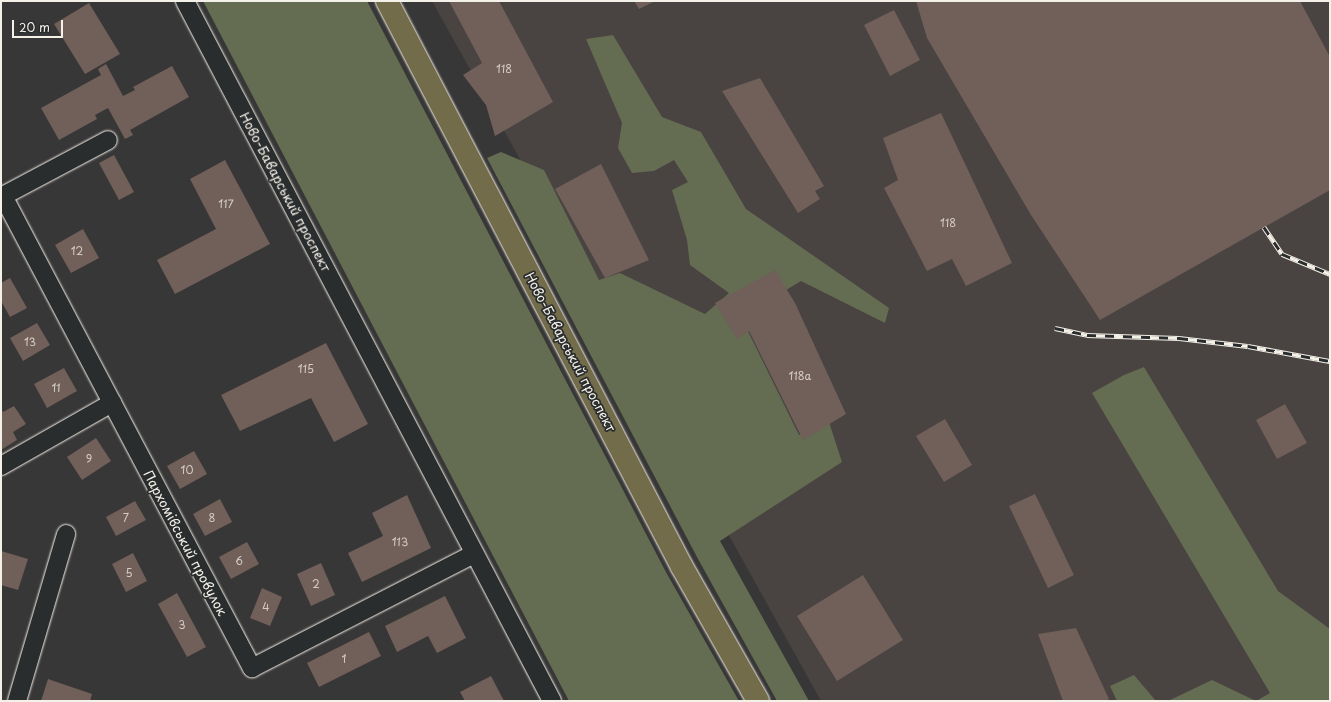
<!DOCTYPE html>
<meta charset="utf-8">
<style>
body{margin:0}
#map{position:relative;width:1331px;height:702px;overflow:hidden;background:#383737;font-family:"Playpen Sans",sans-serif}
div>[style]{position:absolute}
.built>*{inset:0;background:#494341}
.green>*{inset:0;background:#646c52}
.building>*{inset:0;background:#715f59}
.roads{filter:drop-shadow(0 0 1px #f4f1e8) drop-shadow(0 0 1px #f4f1e8)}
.minor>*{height:18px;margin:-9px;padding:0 9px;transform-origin:9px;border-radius:9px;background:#2a2d2e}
.major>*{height:22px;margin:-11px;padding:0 11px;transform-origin:11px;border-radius:11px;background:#736c4b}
.rail>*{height:4.5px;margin-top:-2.25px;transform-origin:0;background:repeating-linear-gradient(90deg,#2a2d2e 0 9px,#f4f1e8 0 18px);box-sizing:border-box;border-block:1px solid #f4f1e8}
span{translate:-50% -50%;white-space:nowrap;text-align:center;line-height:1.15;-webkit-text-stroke:3.5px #2a2d2e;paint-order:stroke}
.number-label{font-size:11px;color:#d3ccc4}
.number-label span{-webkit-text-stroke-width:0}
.street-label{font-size:13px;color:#f4f1e8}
.frame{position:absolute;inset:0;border:2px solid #f4f1e8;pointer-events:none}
.scale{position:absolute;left:12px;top:20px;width:51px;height:18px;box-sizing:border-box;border:2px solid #f4f1e8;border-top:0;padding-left:5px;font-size:12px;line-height:14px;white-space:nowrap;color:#f4f1e8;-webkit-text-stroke:3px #2a2d2e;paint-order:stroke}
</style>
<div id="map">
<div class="built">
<i style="clip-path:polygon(432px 1px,1330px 1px,1330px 701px,821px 701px)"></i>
</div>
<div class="green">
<i style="clip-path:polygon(203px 1px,367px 1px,667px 574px,739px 701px,569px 701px)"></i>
<i style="clip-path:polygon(613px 35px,662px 117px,701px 132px,746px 209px,889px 308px,885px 323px,801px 281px,741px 317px,799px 435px,828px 419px,842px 462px,720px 541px,809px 701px,777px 701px,698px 559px,487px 158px,501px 152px,544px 170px,599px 280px,620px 273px,705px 314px,729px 293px,690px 265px,687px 240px,672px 190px,688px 182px,674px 160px,654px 171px,632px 173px,618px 148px,622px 123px,586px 39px)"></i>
<i style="clip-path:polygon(1144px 367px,1278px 591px,1330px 629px,1330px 701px,1168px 701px,1212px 680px,1256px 701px,1270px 693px,1092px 393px,1124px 375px)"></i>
<i style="clip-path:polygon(1134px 675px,1156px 701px,1117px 701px,1110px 686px)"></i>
</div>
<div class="building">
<i style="clip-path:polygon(449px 1px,499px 1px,553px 102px,495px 136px,486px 105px,463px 75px,482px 63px)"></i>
<i style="clip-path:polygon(634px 1px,655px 1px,639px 9px)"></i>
<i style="clip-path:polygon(916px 1px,1300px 1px,1330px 57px,1330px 190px,1100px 320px,1031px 215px,927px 38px)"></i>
<i style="clip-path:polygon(89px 3px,120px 54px,85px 74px,54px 24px)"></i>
<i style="clip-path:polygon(894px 10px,920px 60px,890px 76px,864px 25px)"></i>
<i style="clip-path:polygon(106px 64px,123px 96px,135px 90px,133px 87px,172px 66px,189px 97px,130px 130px,133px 135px,125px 139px,108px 108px,95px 115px,97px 119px,59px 140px,41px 108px,101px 75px,98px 69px)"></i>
<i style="clip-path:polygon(760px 78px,824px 186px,815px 191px,820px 199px,798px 213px,722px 91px)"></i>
<i style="clip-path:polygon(941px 113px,1012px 263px,966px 286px,952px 259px,927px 271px,884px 188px,898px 180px,883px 138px)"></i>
<i style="clip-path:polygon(114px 155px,134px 192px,119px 200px,99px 163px)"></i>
<i style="clip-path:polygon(225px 160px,270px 244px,175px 294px,157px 260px,216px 229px,190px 179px)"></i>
<i style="clip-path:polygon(601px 164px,649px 260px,605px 278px,555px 189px)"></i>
<i style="clip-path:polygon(83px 229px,99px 258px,71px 273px,55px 245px)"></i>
<i style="clip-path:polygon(775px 270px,795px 303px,846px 414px,803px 440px,749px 331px,737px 339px,715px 303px)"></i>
<i style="clip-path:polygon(10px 278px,27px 308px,10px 317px,1px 301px,1px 283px)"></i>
<i style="clip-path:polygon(37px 323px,50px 345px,23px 361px,10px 338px)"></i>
<i style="clip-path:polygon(326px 343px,368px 424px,334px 442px,311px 398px,240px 431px,221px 395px)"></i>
<i style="clip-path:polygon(64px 368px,77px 391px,47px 408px,34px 384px)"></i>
<i style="clip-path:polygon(1285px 404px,1307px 443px,1277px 459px,1256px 420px)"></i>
<i style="clip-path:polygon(14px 406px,26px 424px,13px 432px,17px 440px,1px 450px,1px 408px,3px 412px)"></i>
<i style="clip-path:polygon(945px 419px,972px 465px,944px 482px,916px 436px)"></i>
<i style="clip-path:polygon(96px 438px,111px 461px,82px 480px,67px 457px)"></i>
<i style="clip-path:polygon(194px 451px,207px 474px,180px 489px,167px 466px)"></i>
<i style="clip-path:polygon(1035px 494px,1074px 575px,1048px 588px,1009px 506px)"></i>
<i style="clip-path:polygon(407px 495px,431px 548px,362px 582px,348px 553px,383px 536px,372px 513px)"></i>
<i style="clip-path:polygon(220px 499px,232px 522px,205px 536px,193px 514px)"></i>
<i style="clip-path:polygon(135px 501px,146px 520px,116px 536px,106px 517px)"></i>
<i style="clip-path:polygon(247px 542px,259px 564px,231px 579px,219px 557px)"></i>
<i style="clip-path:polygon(1px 551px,28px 559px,18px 590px,1px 585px)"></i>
<i style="clip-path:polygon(133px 553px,147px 581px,126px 592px,112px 564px)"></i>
<i style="clip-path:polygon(321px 563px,335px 595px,311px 606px,297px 574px)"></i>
<i style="clip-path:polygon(863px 575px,903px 640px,837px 681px,797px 616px)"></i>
<i style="clip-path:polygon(262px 588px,282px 597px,270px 626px,250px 618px)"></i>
<i style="clip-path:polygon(177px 593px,206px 647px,187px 657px,158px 604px)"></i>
<i style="clip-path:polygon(445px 596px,466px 638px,437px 653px,428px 636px,397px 652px,385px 626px)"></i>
<i style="clip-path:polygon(1076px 628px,1109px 699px,1106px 701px,1063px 701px,1038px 634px)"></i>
<i style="clip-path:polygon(369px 632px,381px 656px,319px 687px,307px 663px)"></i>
<i style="clip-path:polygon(491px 676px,504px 701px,465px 701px,460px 692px)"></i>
<i style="clip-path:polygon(48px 679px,92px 694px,90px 701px,41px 701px)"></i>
</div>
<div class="roads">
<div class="minor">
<i style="left:185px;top:1px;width:790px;rotate:62.33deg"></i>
<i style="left:3px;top:196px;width:534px;rotate:62.19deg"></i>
<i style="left:252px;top:668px;width:250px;rotate:-27.2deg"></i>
<i style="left:1px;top:197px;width:121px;rotate:-28deg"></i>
<i style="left:1px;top:466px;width:128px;rotate:-29.6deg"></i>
<i style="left:17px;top:701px;width:174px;rotate:-73.6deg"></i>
</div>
<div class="major">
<i style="left:387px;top:1px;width:638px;rotate:62.47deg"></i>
<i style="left:682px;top:567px;width:154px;rotate:60.4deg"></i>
</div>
</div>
<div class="rail">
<i style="left:1264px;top:227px;width:32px;rotate:56deg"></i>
<i style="left:1282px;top:254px;width:52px;rotate:22.6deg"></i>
<i style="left:1055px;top:328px;width:33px;rotate:12deg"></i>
<i style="left:1087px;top:335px;width:92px;rotate:1.9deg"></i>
<i style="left:1179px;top:338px;width:69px;rotate:6.6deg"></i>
<i style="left:1248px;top:346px;width:83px;rotate:10.4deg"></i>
</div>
<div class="number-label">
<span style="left:504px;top:69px">118</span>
<span style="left:226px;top:204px">117</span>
<span style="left:948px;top:223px">118</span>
<span style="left:77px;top:251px">12</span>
<span style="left:30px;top:342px">13</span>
<span style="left:306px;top:369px">115</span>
<span style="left:800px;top:376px">118а</span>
<span style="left:56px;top:388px">11</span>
<span style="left:89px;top:459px">9</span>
<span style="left:187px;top:470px">10</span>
<span style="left:126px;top:518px">7</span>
<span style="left:212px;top:518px">8</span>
<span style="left:400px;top:542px">113</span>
<span style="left:239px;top:561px">6</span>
<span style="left:129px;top:573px">5</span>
<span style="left:316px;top:584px">2</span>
<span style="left:266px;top:607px">4</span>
<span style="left:182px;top:625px">3</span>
<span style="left:344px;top:659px">1</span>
</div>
<div class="street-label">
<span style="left:285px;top:192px;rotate:62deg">Ново-Баварський проспект</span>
<span style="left:570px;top:352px;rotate:62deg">Ново-Баварський проспект</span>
<span style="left:185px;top:543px;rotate:62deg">Пархомівський провулок</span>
</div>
<div class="frame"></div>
<div class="scale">20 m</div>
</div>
